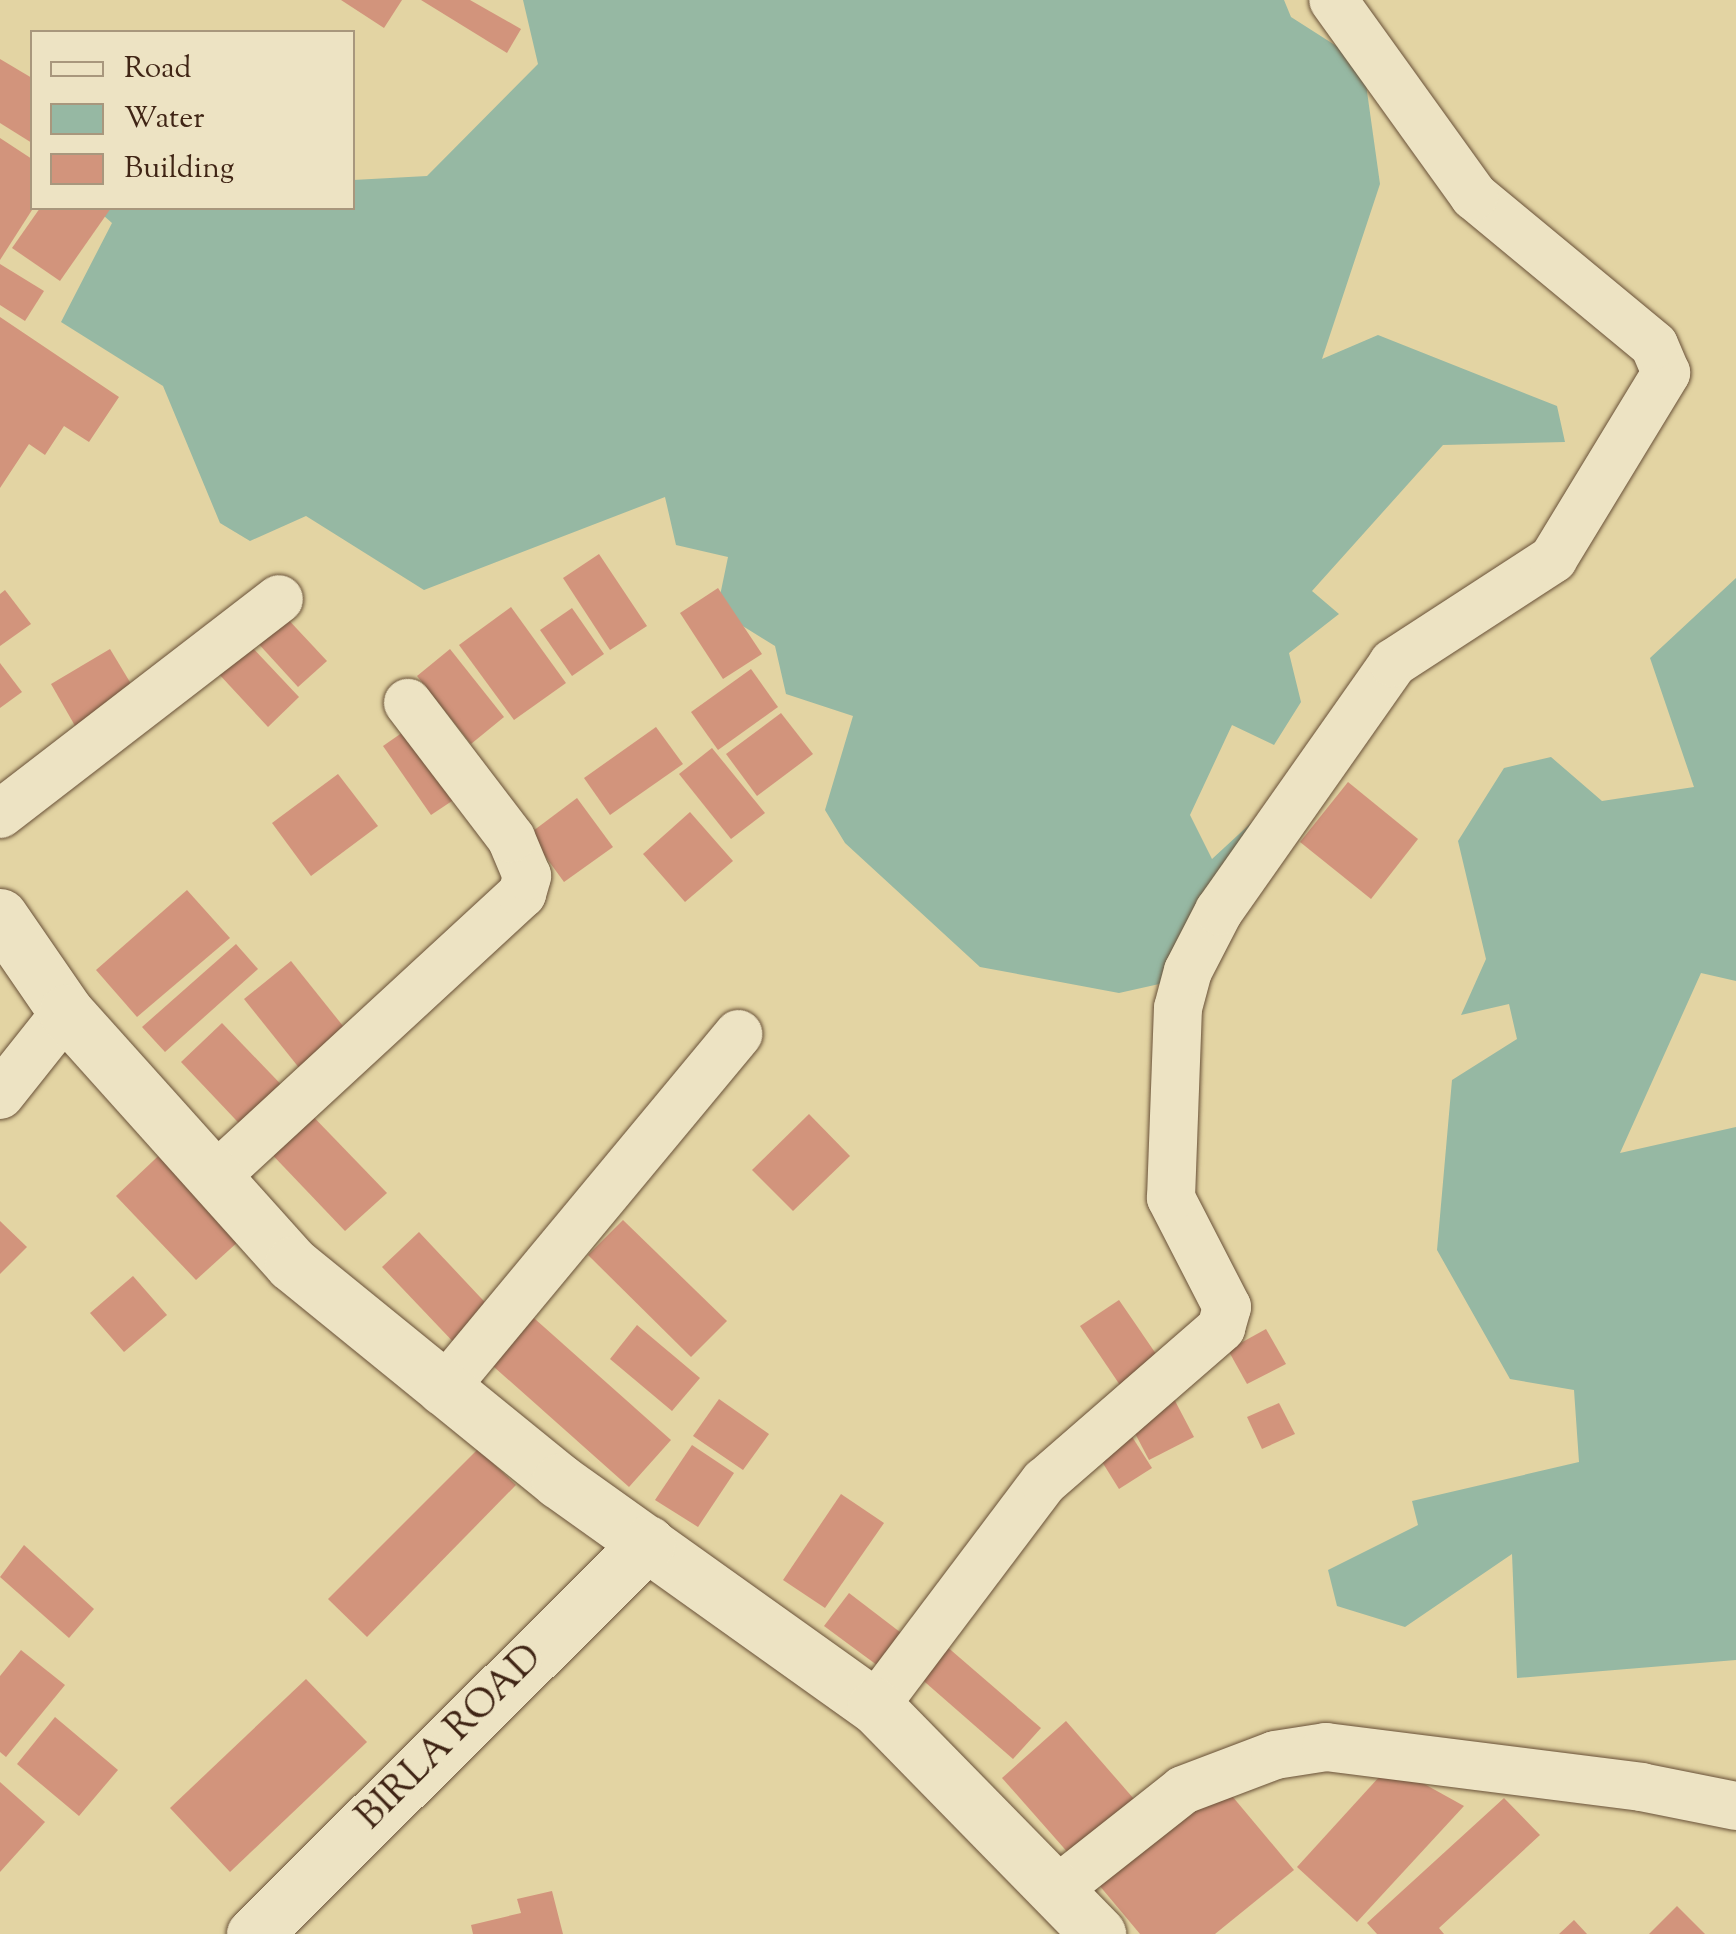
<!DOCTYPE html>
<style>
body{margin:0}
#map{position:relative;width:1736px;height:1934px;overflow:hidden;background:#e3d4a3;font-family:"Sorts Mill Goudy",serif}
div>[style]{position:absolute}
.water>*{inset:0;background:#96b8a3}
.building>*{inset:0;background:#d2947c}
.roads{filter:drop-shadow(0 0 2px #695138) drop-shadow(0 0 2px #695138)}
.street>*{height:48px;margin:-24px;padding:0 24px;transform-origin:24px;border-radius:24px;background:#ede3c3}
.secondary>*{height:55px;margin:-27.5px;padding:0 27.5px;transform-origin:27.5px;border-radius:27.5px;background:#ede3c3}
span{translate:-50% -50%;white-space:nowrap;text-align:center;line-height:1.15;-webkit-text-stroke:10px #ede3c3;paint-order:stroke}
.street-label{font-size:38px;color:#402515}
.legend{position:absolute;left:30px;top:30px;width:325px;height:180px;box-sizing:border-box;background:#ede3c3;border:2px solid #a8977d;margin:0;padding:12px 18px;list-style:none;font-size:30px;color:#402515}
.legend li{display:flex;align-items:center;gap:20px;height:50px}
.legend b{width:50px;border:2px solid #a8977d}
</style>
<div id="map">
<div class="water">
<i style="clip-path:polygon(523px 0,1284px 0,1291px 17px,1363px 63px,1380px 184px,1322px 359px,1378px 335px,1557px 406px,1565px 442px,1443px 445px,1312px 591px,1339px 614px,1289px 653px,1301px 702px,1274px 745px,1232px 725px,1190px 815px,1212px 859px,1264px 811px,1212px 910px,1213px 972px,1119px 993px,980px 967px,845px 843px,825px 810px,853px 716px,786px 694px,775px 646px,717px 610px,728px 557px,676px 545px,665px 497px,424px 590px,306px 516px,250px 541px,220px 523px,163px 386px,61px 322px,112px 223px,95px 208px,352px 208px,353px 180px,427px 176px,538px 64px)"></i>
<i style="clip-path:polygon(1736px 578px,1736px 981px,1701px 973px,1620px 1153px,1736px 1127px,1736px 1660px,1517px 1678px,1512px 1554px,1405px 1627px,1337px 1606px,1328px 1570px,1418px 1525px,1412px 1501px,1579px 1462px,1574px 1390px,1510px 1379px,1437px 1250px,1452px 1080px,1517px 1039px,1509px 1004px,1461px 1015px,1486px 959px,1458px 841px,1504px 768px,1551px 757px,1602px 801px,1694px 787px,1650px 658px)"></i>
</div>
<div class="building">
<i style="clip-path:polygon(341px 0,402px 0,384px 28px)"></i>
<i style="clip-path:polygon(421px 0,470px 0,521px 29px,507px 53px)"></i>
<i style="clip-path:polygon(0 59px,32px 78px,32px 143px,0 123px)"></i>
<i style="clip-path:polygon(0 138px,32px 159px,32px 210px,0 260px)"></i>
<i style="clip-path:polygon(40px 208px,111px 208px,60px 281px,12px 248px)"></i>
<i style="clip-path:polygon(0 264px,44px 291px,25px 321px,0 305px)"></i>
<i style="clip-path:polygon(0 317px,119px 397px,89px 442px,64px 426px,45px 455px,29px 444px,0 488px)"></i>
<i style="clip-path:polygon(599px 554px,647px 626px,610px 650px,563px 578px)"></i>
<i style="clip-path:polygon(718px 588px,762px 654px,723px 679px,680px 613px)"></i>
<i style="clip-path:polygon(5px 590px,31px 624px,0 646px,0 594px)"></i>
<i style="clip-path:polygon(511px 607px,566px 683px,514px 720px,459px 645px)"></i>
<i style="clip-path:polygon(572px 608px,604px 654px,572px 676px,540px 630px)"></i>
<i style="clip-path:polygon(284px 615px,327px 661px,298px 687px,256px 641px)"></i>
<i style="clip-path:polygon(248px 643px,299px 697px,268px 727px,217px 672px)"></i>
<i style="clip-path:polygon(110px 649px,142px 702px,82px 738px,51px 684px)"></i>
<i style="clip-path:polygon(450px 649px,504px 717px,471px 744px,417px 676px)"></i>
<i style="clip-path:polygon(0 663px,22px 692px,0 708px)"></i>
<i style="clip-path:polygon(751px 669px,778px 707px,718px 750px,691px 712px)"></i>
<i style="clip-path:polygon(781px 713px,813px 754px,757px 796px,726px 754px)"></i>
<i style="clip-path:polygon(416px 723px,464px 793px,431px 815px,383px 746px)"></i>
<i style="clip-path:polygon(656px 727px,683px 764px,610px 815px,584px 778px)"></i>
<i style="clip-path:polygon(712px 748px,765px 813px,731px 839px,679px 774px)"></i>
<i style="clip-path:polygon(338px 774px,378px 826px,311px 876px,272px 823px)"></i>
<i style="clip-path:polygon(1348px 782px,1418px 839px,1371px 899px,1300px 842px)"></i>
<i style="clip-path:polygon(577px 798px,613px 847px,564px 882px,529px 834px)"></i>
<i style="clip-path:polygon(690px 812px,733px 861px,685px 902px,643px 854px)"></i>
<i style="clip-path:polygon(187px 890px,230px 938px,137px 1017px,96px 970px)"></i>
<i style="clip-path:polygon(236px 944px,258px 969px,165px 1052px,142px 1027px)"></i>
<i style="clip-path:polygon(291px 961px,347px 1031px,300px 1069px,244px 999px)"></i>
<i style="clip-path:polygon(222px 1023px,294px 1098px,252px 1137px,181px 1062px)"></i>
<i style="clip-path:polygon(303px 1106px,387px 1193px,345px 1231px,263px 1145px)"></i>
<i style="clip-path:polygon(809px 1114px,850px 1156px,793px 1211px,752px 1170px)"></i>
<i style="clip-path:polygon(171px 1144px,251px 1230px,196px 1280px,116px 1196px)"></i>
<i style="clip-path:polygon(623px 1220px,727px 1321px,691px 1357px,588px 1255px)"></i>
<i style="clip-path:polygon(0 1221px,27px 1247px,0 1274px)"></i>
<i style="clip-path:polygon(419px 1232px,496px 1314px,459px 1348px,382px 1267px)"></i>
<i style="clip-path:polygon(133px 1276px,167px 1315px,124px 1352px,90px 1313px)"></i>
<i style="clip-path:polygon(1119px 1300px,1165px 1367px,1126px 1394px,1080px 1326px)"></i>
<i style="clip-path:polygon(526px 1311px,671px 1440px,629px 1487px,484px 1358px)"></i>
<i style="clip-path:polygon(637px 1325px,700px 1378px,672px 1411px,610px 1359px)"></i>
<i style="clip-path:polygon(1266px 1329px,1286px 1364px,1247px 1384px,1228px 1350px)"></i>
<i style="clip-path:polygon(1173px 1397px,1194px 1437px,1149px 1460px,1128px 1420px)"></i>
<i style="clip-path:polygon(719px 1399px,769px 1434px,743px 1470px,693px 1436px)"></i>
<i style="clip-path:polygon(1279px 1403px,1295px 1434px,1262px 1449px,1247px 1417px)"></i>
<i style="clip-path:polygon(1122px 1421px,1152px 1468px,1119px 1489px,1089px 1441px)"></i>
<i style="clip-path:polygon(692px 1445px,734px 1473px,698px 1527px,655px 1500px)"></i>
<i style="clip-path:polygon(478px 1449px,516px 1485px,367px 1637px,328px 1599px)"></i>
<i style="clip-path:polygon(841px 1494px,884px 1523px,825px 1608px,783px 1580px)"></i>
<i style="clip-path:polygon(24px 1545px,94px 1609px,69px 1638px,0 1577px)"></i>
<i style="clip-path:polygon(849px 1593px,913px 1642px,889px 1674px,824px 1626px)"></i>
<i style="clip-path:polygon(945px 1645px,1041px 1728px,1013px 1759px,918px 1676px)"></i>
<i style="clip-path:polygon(21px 1650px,65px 1685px,6px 1757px,0 1752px,0 1676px)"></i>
<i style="clip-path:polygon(306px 1679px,367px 1742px,230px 1872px,170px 1808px)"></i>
<i style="clip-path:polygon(55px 1717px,118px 1770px,79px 1816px,17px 1764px)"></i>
<i style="clip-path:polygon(1066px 1721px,1134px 1799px,1070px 1855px,1002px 1778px)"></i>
<i style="clip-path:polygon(1390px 1765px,1464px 1806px,1357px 1922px,1297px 1867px)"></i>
<i style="clip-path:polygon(0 1782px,45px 1822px,0 1872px)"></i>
<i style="clip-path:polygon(1222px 1784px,1294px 1870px,1215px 1934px,1140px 1934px,1099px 1885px)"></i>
<i style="clip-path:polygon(1504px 1798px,1540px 1835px,1439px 1928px,1444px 1934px,1377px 1934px,1367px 1923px)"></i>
<i style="clip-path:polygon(552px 1891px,563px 1934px,473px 1934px,471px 1925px,521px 1913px,517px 1899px)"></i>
<i style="clip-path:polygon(1677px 1906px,1705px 1934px,1649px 1934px)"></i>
<i style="clip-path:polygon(1574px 1920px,1587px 1934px,1559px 1934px)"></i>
</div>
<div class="roads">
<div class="street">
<i style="left:0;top:814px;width:352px;rotate:-37.6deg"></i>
<i style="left:0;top:1095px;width:106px;rotate:-51.5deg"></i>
<i style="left:215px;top:1177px;width:418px;rotate:-42.7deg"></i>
<i style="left:522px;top:894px;width:19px;rotate:-74deg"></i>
<i style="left:527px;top:876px;width:41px;rotate:-112.8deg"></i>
<i style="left:511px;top:838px;width:170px;rotate:-127.3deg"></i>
<i style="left:442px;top:1391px;width:464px;rotate:-50.3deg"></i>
<i style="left:875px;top:1706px;width:281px;rotate:-53deg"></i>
<i style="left:1044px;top:1482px;width:235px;rotate:-41deg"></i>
<i style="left:1221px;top:1328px;width:22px;rotate:-74deg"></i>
<i style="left:1227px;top:1307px;width:123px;rotate:-117.2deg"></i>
<i style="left:1171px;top:1198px;width:190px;rotate:-87.9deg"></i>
<i style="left:1178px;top:1008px;width:38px;rotate:-75deg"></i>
<i style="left:1188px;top:971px;width:68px;rotate:-62.7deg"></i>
<i style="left:1219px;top:911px;width:303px;rotate:-54.9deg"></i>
<i style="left:1393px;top:663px;width:191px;rotate:-33deg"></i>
<i style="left:1553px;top:559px;width:218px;rotate:-58.7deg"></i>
<i style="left:1666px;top:373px;width:30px;rotate:-113deg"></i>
<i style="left:1654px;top:345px;width:234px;rotate:-140.4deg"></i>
<i style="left:1474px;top:196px;width:241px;rotate:-125.7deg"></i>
<i style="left:1054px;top:1892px;width:164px;rotate:-38.3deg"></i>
<i style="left:1183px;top:1790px;width:98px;rotate:-20.8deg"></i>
<i style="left:1275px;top:1755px;width:52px;rotate:-8.9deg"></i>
<i style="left:1326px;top:1747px;width:318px;rotate:7.2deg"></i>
<i style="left:1641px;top:1787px;width:97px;rotate:11.3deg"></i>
</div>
<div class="secondary">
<i style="left:0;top:916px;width:116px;rotate:55.5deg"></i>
<i style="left:66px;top:1012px;width:338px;rotate:48.1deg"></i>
<i style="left:292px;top:1264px;width:344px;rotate:39.1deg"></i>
<i style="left:559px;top:1481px;width:388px;rotate:35.5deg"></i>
<i style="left:875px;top:1706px;width:319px;rotate:45.6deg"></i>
<i style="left:254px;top:1934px;width:555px;rotate:-44.78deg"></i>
</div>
</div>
<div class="street-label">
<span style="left:451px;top:1739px;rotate:-45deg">BIRLA ROAD</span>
</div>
<ul class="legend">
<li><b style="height:12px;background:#ede3c3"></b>Road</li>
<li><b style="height:28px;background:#96b8a3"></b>Water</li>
<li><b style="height:28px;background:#d2947c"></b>Building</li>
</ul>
</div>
